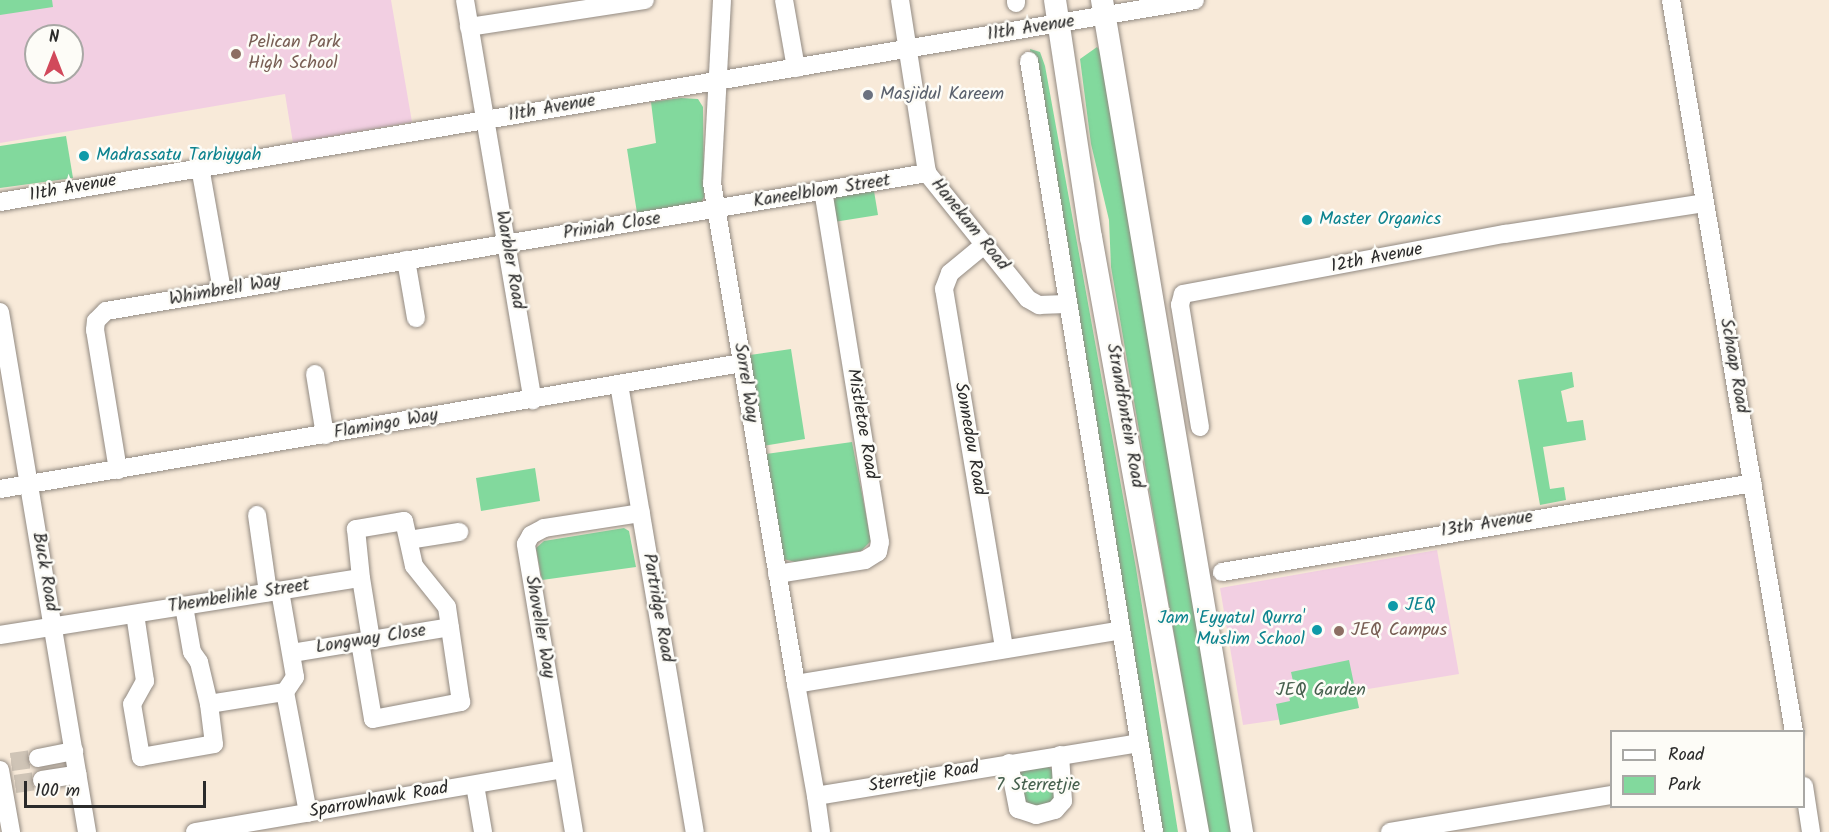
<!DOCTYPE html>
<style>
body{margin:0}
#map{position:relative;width:1829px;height:832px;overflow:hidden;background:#f8ead9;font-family:Kalam,sans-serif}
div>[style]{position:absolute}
.built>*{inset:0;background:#f2cfe2}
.green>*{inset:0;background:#82d99d}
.minor-tunnel>*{height:18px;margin-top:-9px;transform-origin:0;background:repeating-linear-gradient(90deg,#cfc4b6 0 18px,transparent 0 27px)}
.roads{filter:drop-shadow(0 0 2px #928a82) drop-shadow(0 0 2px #928a82)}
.minor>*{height:18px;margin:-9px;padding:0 9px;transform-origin:9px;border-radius:9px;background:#fff}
.major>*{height:22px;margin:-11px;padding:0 11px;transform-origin:11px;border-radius:11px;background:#fff}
.dots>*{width:16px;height:16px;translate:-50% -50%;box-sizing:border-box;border:3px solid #fdfcf7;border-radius:50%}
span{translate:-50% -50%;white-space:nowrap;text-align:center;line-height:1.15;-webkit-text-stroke:5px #fdfcf7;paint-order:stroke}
.street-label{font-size:18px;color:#2b2b2b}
.education-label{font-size:18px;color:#785e54}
.left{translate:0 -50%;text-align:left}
.worship-label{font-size:18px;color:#5b616d}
.culture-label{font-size:18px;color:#0d838f}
.right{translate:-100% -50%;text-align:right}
.park-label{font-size:18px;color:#455f4d}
.legend{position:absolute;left:1610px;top:730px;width:195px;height:78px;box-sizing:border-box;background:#fdfcf7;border:2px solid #a9a8a5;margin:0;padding:8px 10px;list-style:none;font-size:18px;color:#2b2b2b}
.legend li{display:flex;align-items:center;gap:12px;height:30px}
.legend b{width:30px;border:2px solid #a9a8a5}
.north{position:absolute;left:24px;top:24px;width:60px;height:60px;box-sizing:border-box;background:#fdfcf7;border:2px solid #a9a8a5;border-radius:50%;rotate:0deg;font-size:16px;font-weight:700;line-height:24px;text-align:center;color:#2b2b2b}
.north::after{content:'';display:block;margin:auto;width:21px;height:27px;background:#d1495b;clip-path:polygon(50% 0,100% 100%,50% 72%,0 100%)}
.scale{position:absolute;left:24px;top:781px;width:182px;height:27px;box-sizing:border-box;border:3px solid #2b2b2b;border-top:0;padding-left:8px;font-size:18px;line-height:21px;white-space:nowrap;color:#2b2b2b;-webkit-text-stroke:4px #fdfcf7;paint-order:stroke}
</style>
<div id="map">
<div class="built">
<i style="clip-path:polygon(evenodd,0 0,391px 0,412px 122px,293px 143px,285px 94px,0 143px,0 0,36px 36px,72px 36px,72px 72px,36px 72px,36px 36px)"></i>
<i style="clip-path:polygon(1437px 550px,1459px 674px,1356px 691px,1359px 708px,1243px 725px,1220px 588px)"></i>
</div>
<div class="green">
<i style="clip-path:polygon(0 0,52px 0,53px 7px,0 15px)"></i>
<i style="clip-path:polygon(1097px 47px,1101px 53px,1233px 832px,1208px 832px,1111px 267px,1109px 220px,1091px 144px,1080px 59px)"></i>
<i style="clip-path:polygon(1030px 49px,1040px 52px,1045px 66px,1136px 568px,1178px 832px,1163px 832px,1064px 228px)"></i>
<i style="clip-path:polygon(681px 98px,698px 99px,703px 107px,704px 197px,700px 205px,637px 213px,627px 149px,656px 143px,651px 102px)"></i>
<i style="clip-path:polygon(66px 136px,73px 178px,0 188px,0 146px)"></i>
<i style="clip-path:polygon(874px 191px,878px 215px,834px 222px,832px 202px,837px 197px)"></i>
<i style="clip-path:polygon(791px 349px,805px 439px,763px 446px,750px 355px)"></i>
<i style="clip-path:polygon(1572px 372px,1574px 387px,1561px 391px,1567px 422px,1583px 420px,1586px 440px,1543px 447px,1550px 489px,1564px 487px,1566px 500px,1540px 505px,1518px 380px)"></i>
<i style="clip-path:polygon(852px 442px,871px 541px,861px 551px,796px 562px,783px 559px,766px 454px)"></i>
<i style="clip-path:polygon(535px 468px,540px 501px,481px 511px,476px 478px)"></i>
<i style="clip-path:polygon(624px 528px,629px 531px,636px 567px,542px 580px,536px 548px,544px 541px)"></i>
<i style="clip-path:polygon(1349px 660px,1359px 708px,1280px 725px,1276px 704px,1290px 701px,1287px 687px,1294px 686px,1291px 672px)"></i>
<i style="clip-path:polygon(1046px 765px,1055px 772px,1055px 804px,1037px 809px,1022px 803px,1016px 777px,1023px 769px)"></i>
</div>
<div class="minor-tunnel">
<i style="left:11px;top:762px;width:27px;rotate:-8deg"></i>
<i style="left:15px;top:784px;width:27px;rotate:-8deg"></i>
</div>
<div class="roads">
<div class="minor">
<i style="left:465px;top:0;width:406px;rotate:80.4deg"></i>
<i style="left:722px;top:0;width:183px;rotate:93.1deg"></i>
<i style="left:712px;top:183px;width:508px;rotate:80.48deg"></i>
<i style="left:796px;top:684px;width:329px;rotate:-9.4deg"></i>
<i style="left:784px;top:0;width:69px;rotate:80deg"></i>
<i style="left:900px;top:0;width:175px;rotate:81.1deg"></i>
<i style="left:927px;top:173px;width:161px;rotate:51.3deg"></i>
<i style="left:1028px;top:299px;width:13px;rotate:29deg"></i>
<i style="left:1039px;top:305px;width:27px;rotate:-2deg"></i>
<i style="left:1016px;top:0;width:3px;rotate:90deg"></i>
<i style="left:1671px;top:0;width:742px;rotate:80.46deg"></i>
<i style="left:469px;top:27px;width:178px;rotate:-8.7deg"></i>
<i style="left:1029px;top:61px;width:781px;rotate:80.79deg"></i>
<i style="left:200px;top:167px;width:126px;rotate:79.9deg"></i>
<i style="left:0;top:202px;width:1212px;rotate:-9.59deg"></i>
<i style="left:984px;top:245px;width:44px;rotate:140.5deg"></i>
<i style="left:950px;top:273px;width:17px;rotate:111deg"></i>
<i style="left:944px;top:289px;width:365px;rotate:80.5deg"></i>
<i style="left:406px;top:260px;width:59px;rotate:80.2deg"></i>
<i style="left:0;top:312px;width:527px;rotate:80.5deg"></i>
<i style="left:315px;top:374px;width:62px;rotate:80.7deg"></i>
<i style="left:619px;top:384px;width:454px;rotate:80.4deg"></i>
<i style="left:1200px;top:427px;width:124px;rotate:-99.3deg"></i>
<i style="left:1180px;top:305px;width:11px;rotate:-75deg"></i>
<i style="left:1183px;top:294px;width:328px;rotate:-10.6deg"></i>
<i style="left:1505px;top:234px;width:202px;rotate:-8.8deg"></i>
<i style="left:118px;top:470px;width:142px;rotate:-99.3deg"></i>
<i style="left:95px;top:330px;width:9px;rotate:-84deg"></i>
<i style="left:96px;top:321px;width:14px;rotate:-45deg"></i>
<i style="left:106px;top:311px;width:833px;rotate:-9.54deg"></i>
<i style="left:0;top:489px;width:753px;rotate:-9.64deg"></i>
<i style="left:257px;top:515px;width:78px;rotate:81.9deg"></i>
<i style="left:409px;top:540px;width:51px;rotate:-9.1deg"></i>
<i style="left:1222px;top:572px;width:538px;rotate:-9.51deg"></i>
<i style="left:777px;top:574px;width:89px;rotate:-9deg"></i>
<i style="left:865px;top:560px;width:15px;rotate:-32deg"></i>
<i style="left:878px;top:552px;width:10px;rotate:-79deg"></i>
<i style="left:880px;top:542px;width:355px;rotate:-99.2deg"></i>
<i style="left:135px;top:614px;width:68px;rotate:81.5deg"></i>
<i style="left:145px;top:681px;width:26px;rotate:119deg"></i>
<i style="left:132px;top:704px;width:54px;rotate:80.4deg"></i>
<i style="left:141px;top:757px;width:74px;rotate:-10.1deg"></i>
<i style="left:214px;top:744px;width:40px;rotate:-97.1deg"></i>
<i style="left:209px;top:704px;width:43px;rotate:-103.4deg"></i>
<i style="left:199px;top:662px;width:12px;rotate:-125deg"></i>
<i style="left:192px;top:652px;width:47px;rotate:-99.9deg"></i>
<i style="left:0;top:635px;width:365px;rotate:-9deg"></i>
<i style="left:361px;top:578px;width:63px;rotate:80.8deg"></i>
<i style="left:360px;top:642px;width:78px;rotate:80.4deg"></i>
<i style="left:373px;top:719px;width:90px;rotate:-10.9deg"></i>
<i style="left:461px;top:702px;width:96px;rotate:-98.4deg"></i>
<i style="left:447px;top:607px;width:53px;rotate:-128.8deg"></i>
<i style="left:414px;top:566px;width:46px;rotate:-102.5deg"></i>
<i style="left:404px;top:521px;width:49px;rotate:170.5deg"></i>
<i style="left:356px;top:529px;width:49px;rotate:84.2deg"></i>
<i style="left:292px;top:653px;width:160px;rotate:-9.3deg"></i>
<i style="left:796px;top:684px;width:114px;rotate:79.9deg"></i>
<i style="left:285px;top:692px;width:123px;rotate:79.2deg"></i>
<i style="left:209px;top:704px;width:77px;rotate:-9deg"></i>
<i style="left:285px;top:692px;width:18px;rotate:-56deg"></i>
<i style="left:295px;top:677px;width:87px;rotate:-99.9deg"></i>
<i style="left:38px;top:758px;width:37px;rotate:-11deg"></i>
<i style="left:1009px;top:763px;width:47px;rotate:78.9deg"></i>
<i style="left:1018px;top:809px;width:19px;rotate:18deg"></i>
<i style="left:1036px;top:815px;width:20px;rotate:-15deg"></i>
<i style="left:1055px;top:810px;width:12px;rotate:-48deg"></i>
<i style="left:1063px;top:801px;width:46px;rotate:-93.7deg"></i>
<i style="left:0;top:770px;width:63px;rotate:79.9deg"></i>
<i style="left:42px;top:780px;width:36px;rotate:-9deg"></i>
<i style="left:475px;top:785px;width:48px;rotate:80.3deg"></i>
<i style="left:1804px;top:786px;width:47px;rotate:81.3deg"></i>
<i style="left:195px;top:832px;width:373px;rotate:-9.7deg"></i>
<i style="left:574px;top:832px;width:292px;rotate:-99.5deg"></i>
<i style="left:526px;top:544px;width:10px;rotate:-61deg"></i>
<i style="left:531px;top:535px;width:15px;rotate:-28deg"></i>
<i style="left:544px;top:528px;width:98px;rotate:-8.8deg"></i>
<i style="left:821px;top:832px;width:36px;rotate:-98deg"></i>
<i style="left:816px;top:796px;width:327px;rotate:-9.3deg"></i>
<i style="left:1390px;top:832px;width:225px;rotate:-9.5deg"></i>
</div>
<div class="major">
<i style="left:1055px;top:0;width:240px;rotate:81.4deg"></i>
<i style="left:1091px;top:237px;width:605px;rotate:79.81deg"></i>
<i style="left:1102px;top:0;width:844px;rotate:80.45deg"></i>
</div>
</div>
<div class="dots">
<i style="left:236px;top:54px;background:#8d6e63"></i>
<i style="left:868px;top:95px;background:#6b7280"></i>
<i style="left:84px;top:156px;background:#0f9aa8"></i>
<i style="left:1307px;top:220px;background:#0f9aa8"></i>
<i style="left:1393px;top:606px;background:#0f9aa8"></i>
<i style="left:1317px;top:630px;background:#0f9aa8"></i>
<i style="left:1339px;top:631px;background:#8d6e63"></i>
</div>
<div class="street-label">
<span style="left:1031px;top:29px;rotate:-9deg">11th Avenue</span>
<span style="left:552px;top:109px;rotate:-10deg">11th Avenue</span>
<span style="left:73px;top:189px;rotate:-10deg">11th Avenue</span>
<span style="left:822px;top:192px;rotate:-9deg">Kaneelblom Street</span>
<span style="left:969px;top:225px;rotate:51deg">Hanekam Road</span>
<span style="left:612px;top:227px;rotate:-9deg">Priniah Close</span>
<span style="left:1377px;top:259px;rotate:-11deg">12th Avenue</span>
<span style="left:509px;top:260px;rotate:80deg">Warbler Road</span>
<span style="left:225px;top:291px;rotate:-10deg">Whimbrell Way</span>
<span style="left:1733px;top:366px;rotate:80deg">Schaap Road</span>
<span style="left:745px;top:383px;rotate:81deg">Sorrel Way</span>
<span style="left:1124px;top:416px;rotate:80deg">Strandfontein Road</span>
<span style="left:861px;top:424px;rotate:80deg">Mistletoe Road</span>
<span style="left:386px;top:425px;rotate:-10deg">Flamingo Way</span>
<span style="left:969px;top:439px;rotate:80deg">Sonnedou Road</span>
<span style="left:1487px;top:525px;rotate:-9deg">13th Avenue</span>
<span style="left:44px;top:572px;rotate:80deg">Buck Road</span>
<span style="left:239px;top:597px;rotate:-9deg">Thembelihle Street</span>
<span style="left:657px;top:608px;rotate:80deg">Partridge Road</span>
<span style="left:539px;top:627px;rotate:80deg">Shoveller Way</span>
<span style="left:371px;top:640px;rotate:-9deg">Longway Close</span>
<span style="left:924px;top:778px;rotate:-10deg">Sterretjie Road</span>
<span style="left:379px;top:801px;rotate:-10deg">Sparrowhawk Road</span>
</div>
<div class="education-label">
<span class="left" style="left:248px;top:54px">Pelican Park<br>High School</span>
<span class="left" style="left:1351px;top:631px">JEQ Campus</span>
</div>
<div class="worship-label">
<span class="left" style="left:880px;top:95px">Masjidul Kareem</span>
</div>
<div class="culture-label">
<span class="left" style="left:96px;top:156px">Madrassatu Tarbiyyah</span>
<span class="left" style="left:1319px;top:220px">Master Organics</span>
<span class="left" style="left:1405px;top:606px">JEQ</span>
<span class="right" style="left:1305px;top:630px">Jam 'Eyyatul Qurra'<br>Muslim School</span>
</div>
<div class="park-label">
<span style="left:1321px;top:691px">JEQ Garden</span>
<span style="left:1038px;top:786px">7 Sterretjie</span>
</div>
<ul class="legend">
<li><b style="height:8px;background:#fff"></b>Road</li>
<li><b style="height:16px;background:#82d99d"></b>Park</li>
</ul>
<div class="north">N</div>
<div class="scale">100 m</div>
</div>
